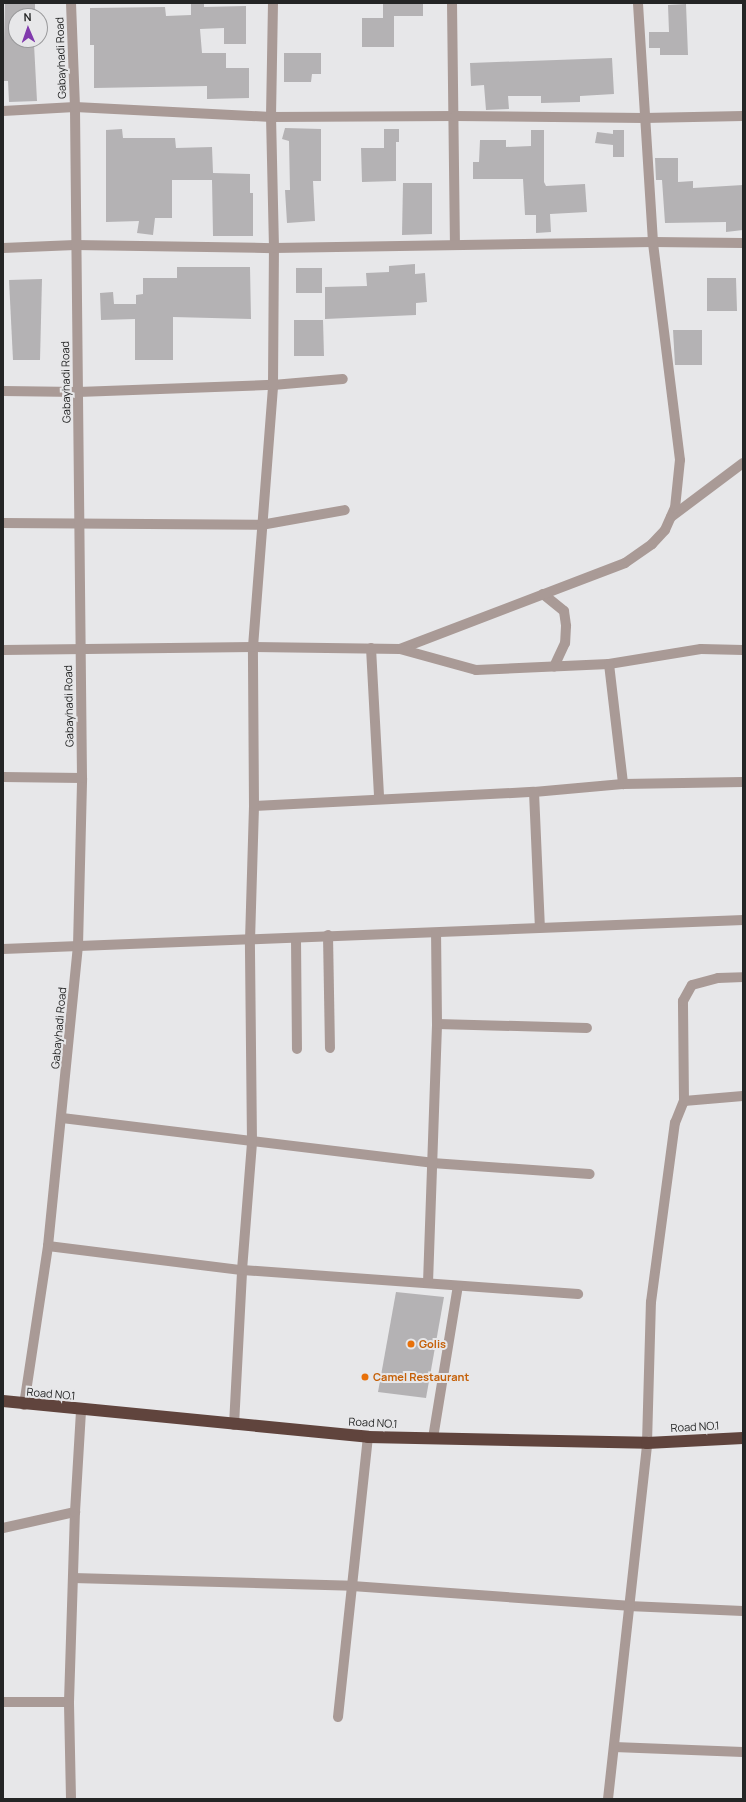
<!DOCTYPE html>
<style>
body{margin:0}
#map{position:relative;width:746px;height:1802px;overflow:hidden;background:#e7e7e9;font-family:Manrope,sans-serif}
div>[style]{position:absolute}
.building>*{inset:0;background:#b4b2b4}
.minor>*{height:10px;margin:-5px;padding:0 5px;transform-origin:5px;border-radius:5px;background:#a99a96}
.highway>*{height:12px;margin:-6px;padding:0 6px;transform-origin:6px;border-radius:6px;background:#60443d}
.dots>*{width:11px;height:11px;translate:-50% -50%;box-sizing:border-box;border:2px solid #e7e7e9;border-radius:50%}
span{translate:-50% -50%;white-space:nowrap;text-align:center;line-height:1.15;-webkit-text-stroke:4px #e7e7e9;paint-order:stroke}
.street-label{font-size:11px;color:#242525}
.food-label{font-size:11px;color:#c56008;font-weight:700}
.left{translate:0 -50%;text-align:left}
.frame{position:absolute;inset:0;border:4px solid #242525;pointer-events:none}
.north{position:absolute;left:8px;top:8px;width:40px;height:40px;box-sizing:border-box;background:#e7e7e9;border:1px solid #99999b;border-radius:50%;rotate:358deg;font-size:11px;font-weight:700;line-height:16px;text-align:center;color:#242525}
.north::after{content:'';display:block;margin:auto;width:14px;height:18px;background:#813aad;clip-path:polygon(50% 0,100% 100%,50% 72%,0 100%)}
</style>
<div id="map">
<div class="building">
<i style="clip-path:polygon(5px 3px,35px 3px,35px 16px,16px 16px,16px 44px,34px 44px,37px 101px,9px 102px,8px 81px,3px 81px)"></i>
<i style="clip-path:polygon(191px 3px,204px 3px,204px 7px,246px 6px,246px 44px,224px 44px,224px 28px,200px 29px,202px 53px,226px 53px,226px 68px,249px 68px,249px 98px,207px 99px,207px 86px,94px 88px,94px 45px,90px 45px,90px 8px,165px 7px,166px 16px,191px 15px)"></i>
<i style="clip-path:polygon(383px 3px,423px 4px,423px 16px,394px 16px,394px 47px,362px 47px,362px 18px,383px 18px)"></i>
<i style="clip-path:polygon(686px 4px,688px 55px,660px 55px,660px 48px,649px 48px,649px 32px,669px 32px,668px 5px)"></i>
<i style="clip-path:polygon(284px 53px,321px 53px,321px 74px,312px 74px,311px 82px,284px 82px)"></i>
<i style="clip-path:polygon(612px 58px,614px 94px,580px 96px,580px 102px,541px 103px,541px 96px,508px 96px,509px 109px,486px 110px,484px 85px,471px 86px,470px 63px)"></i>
<i style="clip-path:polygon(285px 128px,321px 129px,321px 181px,313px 181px,315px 221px,287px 223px,285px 190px,290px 190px,289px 141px,282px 139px)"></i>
<i style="clip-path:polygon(122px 129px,123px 138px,175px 138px,176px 148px,212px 147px,213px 173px,250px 174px,250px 193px,253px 193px,253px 236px,213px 236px,212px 180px,172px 180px,172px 218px,155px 218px,153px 235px,137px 233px,139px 221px,106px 222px,106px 130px)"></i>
<i style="clip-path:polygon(384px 129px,399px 129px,399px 142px,396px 142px,396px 181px,362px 182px,361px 148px,384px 148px)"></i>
<i style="clip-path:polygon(531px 130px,544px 130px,544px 182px,546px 186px,585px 184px,587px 212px,550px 214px,551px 232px,536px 233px,536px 215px,525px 215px,523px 179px,473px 179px,473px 162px,479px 162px,480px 140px,506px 140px,506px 147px,531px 146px)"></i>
<i style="clip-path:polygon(613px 130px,624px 130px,624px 157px,613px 157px,613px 145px,595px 143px,597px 132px,613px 134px)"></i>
<i style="clip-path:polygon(655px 158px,678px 158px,678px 182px,693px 181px,693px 188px,743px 185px,743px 230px,726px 232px,726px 222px,665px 223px,662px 180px,656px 180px)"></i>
<i style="clip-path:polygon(403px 183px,432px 183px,432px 234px,402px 235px)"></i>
<i style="clip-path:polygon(415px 264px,415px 274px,425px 273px,427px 302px,416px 303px,416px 315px,325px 319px,325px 287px,367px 286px,366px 273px,389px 272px,389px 266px)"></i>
<i style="clip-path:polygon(177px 267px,250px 267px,251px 319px,173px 317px,173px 360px,135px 360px,135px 319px,101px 320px,100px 293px,113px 292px,114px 304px,136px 304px,136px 295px,143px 294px,143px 278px,177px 278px)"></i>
<i style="clip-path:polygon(296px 268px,322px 268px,322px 293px,296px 293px)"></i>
<i style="clip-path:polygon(707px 278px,736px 278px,737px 311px,707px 311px)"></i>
<i style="clip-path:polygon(42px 279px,40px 360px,13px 360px,9px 280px)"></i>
<i style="clip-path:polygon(294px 320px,323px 320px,324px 356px,294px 356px)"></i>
<i style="clip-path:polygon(673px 330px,702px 330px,702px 365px,675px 365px)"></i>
<i style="clip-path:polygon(396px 1292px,444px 1297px,426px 1398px,378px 1392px)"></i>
</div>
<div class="minor">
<i style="left:452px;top:3px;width:241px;rotate:89.3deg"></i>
<i style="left:3px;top:111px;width:72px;rotate:-3.2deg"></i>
<i style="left:75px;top:107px;width:196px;rotate:2.9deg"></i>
<i style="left:271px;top:117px;width:184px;rotate:-0.3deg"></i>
<i style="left:455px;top:116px;width:189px;rotate:0.6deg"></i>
<i style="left:644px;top:118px;width:99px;rotate:-1.2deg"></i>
<i style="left:3px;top:248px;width:72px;rotate:-2.4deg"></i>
<i style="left:75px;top:245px;width:199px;rotate:0.9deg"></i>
<i style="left:274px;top:248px;width:379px;rotate:-0.9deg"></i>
<i style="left:653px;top:242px;width:90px;rotate:0.6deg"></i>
<i style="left:3px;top:391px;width:75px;rotate:0.8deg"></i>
<i style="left:78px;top:392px;width:195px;rotate:-2.1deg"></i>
<i style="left:273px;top:385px;width:70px;rotate:-4.9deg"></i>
<i style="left:671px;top:517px;width:90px;rotate:-36.9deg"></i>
<i style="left:3px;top:523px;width:258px;rotate:0.4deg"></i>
<i style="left:261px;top:525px;width:85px;rotate:-10.1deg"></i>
<i style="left:543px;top:594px;width:27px;rotate:39deg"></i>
<i style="left:564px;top:611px;width:15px;rotate:82deg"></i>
<i style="left:566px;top:626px;width:17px;rotate:93deg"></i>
<i style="left:565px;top:643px;width:26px;rotate:115deg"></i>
<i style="left:371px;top:648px;width:150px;rotate:86.9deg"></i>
<i style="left:400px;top:649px;width:241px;rotate:-20.9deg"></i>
<i style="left:625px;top:563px;width:33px;rotate:-35deg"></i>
<i style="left:652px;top:544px;width:19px;rotate:-47deg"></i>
<i style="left:665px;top:530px;width:24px;rotate:-66deg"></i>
<i style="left:675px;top:508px;width:48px;rotate:-84.1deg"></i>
<i style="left:680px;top:460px;width:220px;rotate:-97.1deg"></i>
<i style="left:653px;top:242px;width:239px;rotate:-93.6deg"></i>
<i style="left:3px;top:650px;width:250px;rotate:-0.7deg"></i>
<i style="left:253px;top:647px;width:147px;rotate:0.8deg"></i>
<i style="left:400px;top:649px;width:79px;rotate:15.4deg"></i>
<i style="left:476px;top:670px;width:133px;rotate:-2.6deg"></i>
<i style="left:609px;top:664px;width:93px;rotate:-9.3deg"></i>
<i style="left:701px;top:649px;width:42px;rotate:1.4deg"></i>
<i style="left:609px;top:664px;width:121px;rotate:83.3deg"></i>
<i style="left:3px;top:777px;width:79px;rotate:0.7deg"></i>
<i style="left:534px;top:792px;width:89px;rotate:-5.1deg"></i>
<i style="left:623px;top:784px;width:120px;rotate:-1deg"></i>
<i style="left:254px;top:806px;width:280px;rotate:-2.9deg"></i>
<i style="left:534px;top:792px;width:135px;rotate:87.5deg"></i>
<i style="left:328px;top:935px;width:113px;rotate:89deg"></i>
<i style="left:296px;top:938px;width:111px;rotate:89.5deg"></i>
<i style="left:3px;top:949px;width:741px;rotate:-2.24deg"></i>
<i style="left:437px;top:1024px;width:150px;rotate:1.5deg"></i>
<i style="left:684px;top:1101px;width:59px;rotate:-4.8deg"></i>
<i style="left:62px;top:1118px;width:373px;rotate:6.9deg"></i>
<i style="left:432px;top:1163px;width:158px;rotate:4deg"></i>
<i style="left:48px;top:1246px;width:195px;rotate:7.1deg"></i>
<i style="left:242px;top:1270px;width:337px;rotate:4.1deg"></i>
<i style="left:428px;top:1283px;width:259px;rotate:-88deg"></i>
<i style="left:437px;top:1024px;width:91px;rotate:-90.6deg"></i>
<i style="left:24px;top:1405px;width:161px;rotate:-81.4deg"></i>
<i style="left:48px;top:1246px;width:301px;rotate:-84.3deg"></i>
<i style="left:78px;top:946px;width:168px;rotate:-88.6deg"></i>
<i style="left:82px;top:778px;width:671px;rotate:-90.6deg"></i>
<i style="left:75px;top:107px;width:104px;rotate:-92.2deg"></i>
<i style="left:234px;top:1425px;width:155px;rotate:-87deg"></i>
<i style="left:242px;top:1270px;width:127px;rotate:-85.5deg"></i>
<i style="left:252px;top:1143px;width:202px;rotate:-90.6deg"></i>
<i style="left:250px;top:941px;width:135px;rotate:-88.3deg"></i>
<i style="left:254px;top:806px;width:159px;rotate:-90.4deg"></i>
<i style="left:253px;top:647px;width:263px;rotate:-85.6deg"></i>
<i style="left:273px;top:385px;width:137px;rotate:-89.6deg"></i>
<i style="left:274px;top:248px;width:131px;rotate:-91.3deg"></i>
<i style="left:271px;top:117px;width:114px;rotate:-89deg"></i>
<i style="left:433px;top:1438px;width:154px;rotate:-80.7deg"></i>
<i style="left:3px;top:1528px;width:74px;rotate:-12.5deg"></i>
<i style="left:73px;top:1578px;width:279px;rotate:1.6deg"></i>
<i style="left:352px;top:1586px;width:277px;rotate:4.1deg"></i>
<i style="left:628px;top:1606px;width:115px;rotate:2.5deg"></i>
<i style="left:3px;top:1702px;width:66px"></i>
<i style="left:338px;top:1717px;width:282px;rotate:-83.9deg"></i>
<i style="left:614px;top:1747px;width:129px;rotate:2.2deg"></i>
<i style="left:71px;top:1799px;width:97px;rotate:-91.2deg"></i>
<i style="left:69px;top:1702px;width:190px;rotate:-88.2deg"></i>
<i style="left:75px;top:1512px;width:102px;rotate:-86.6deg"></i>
<i style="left:608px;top:1799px;width:358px;rotate:-83.7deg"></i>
<i style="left:647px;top:1443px;width:141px;rotate:-88.4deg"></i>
<i style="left:651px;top:1302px;width:181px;rotate:-82.4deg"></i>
<i style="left:675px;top:1123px;width:24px;rotate:-68deg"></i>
<i style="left:684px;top:1101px;width:100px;rotate:-90.6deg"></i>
<i style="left:683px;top:1001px;width:18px;rotate:-61deg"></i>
<i style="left:692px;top:985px;width:27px;rotate:-15deg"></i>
<i style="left:718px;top:978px;width:25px;rotate:-2deg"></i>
</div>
<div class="highway">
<i style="left:3px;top:1401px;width:367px;rotate:5.6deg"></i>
<i style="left:368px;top:1437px;width:279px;rotate:1.2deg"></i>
<i style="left:647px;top:1443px;width:96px;rotate:-3deg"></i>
</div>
<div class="dots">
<i style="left:411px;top:1344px;background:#e8710a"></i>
<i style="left:365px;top:1377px;background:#e8710a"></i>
</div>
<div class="street-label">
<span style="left:61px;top:58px;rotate:-92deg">Gabayhadi Road</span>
<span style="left:66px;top:382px;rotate:-91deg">Gabayhadi Road</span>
<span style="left:69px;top:706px;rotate:-91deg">Gabayhadi Road</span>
<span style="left:59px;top:1028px;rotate:-85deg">Gabayhadi Road</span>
<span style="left:51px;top:1394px;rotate:5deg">Road NO.1</span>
<span style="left:373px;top:1423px;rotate:3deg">Road NO.1</span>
<span style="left:695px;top:1427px;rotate:-3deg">Road NO.1</span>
</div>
<div class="food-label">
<span class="left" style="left:419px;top:1344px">Golis</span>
<span class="left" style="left:373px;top:1377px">Camel Restaurant</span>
</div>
<div class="frame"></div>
<div class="north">N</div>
</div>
